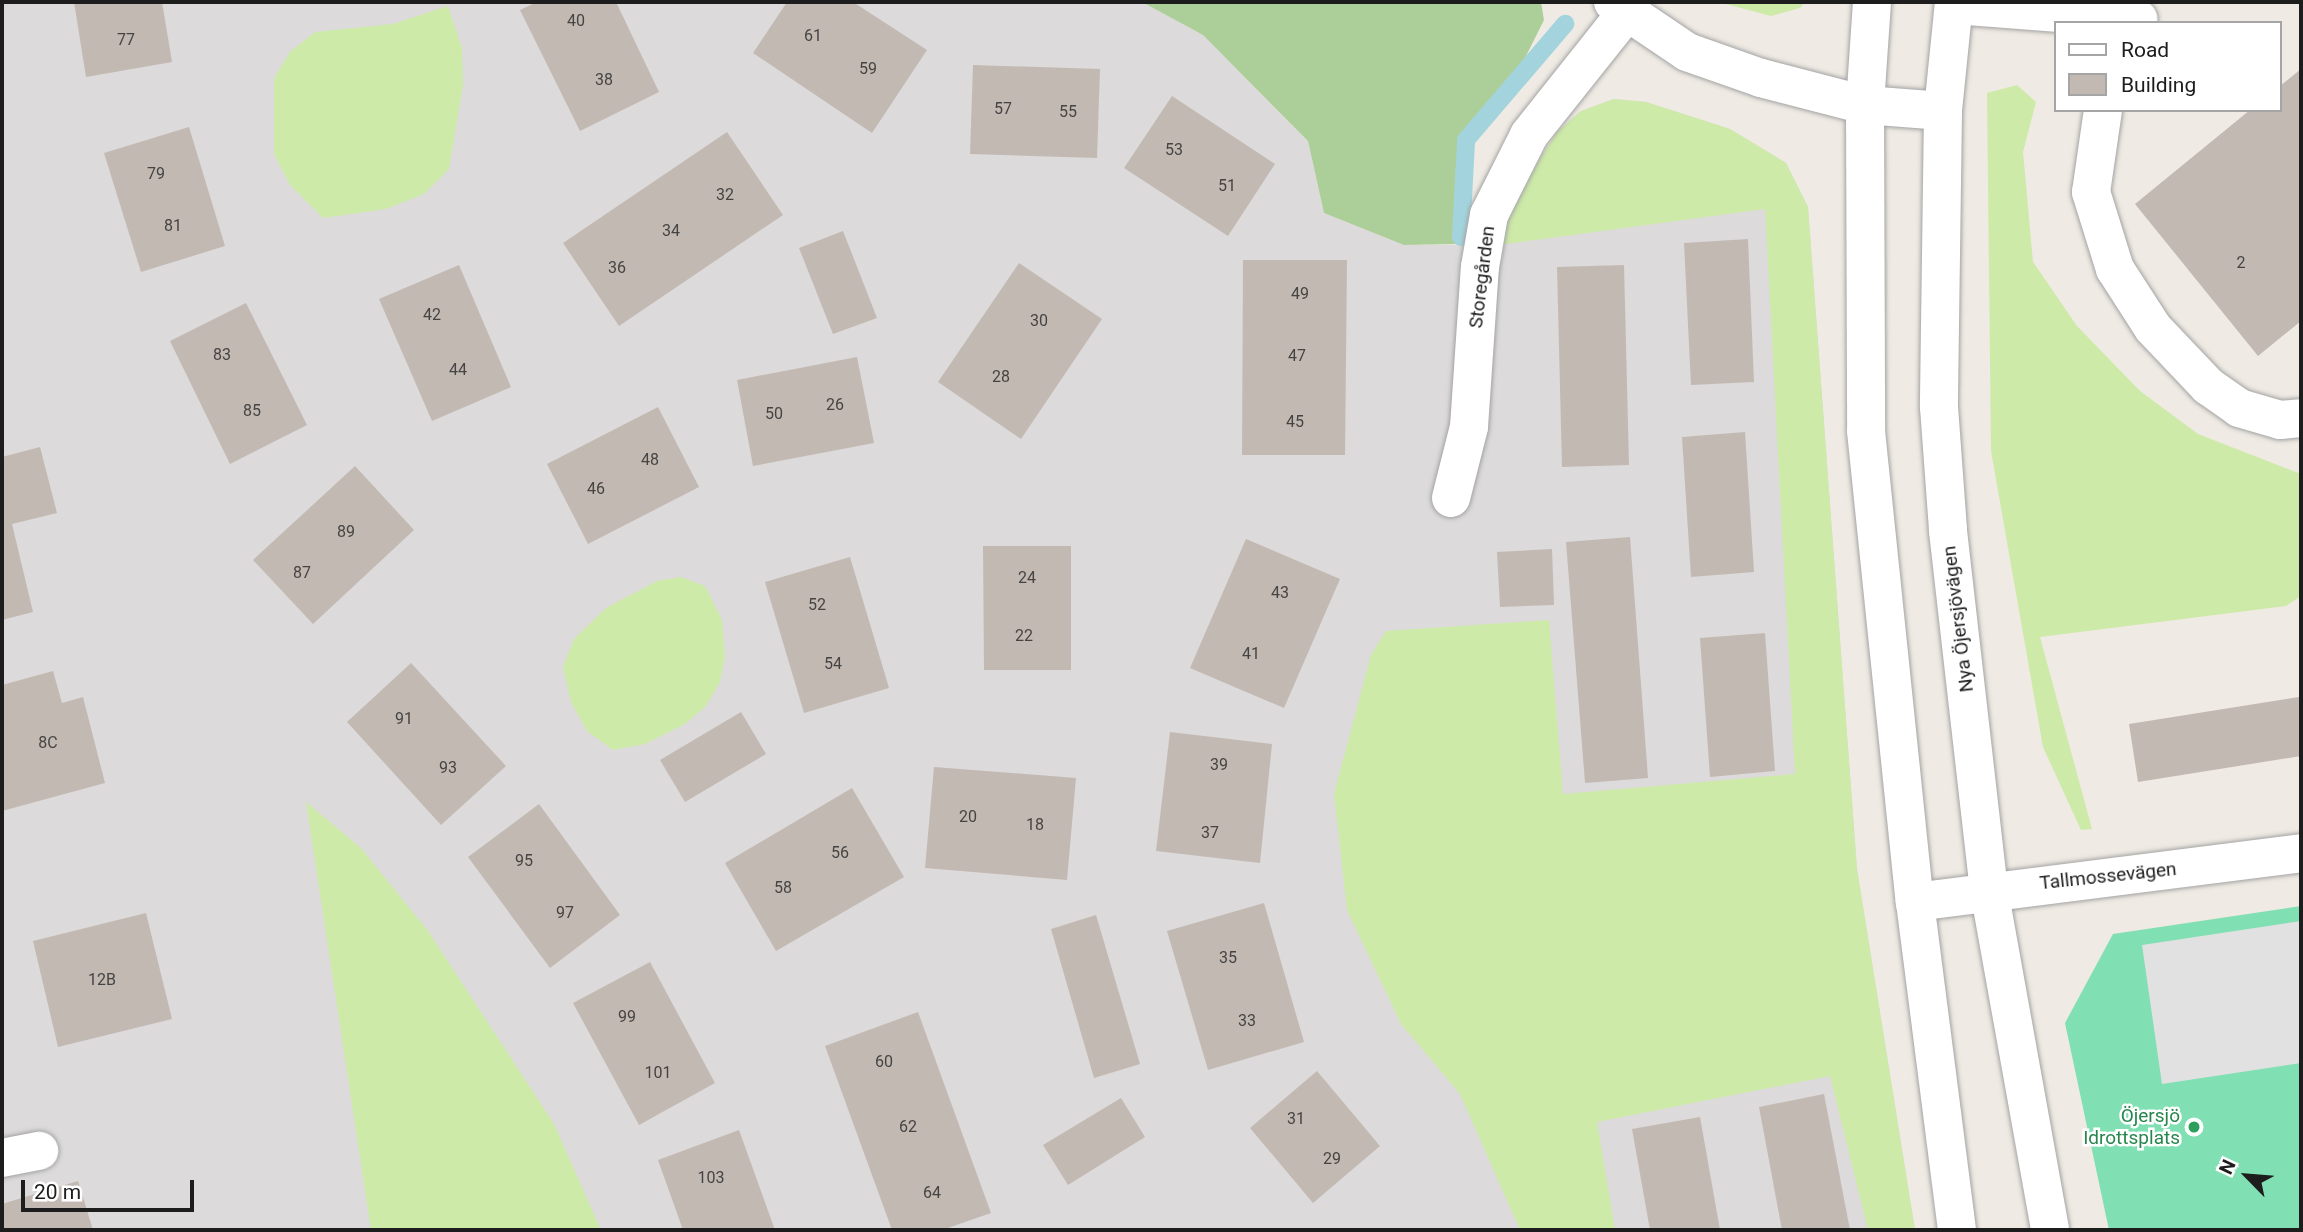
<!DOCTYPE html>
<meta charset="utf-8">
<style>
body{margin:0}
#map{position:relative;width:2303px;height:1232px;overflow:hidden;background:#efeae3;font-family:Roboto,sans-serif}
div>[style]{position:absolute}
.residential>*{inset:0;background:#dcdada}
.grass>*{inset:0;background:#cdeaa8}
.forest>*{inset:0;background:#acce98}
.pitch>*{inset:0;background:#80dfb3}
.parking>*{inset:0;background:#e1e1e1}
.stream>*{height:18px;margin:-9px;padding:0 9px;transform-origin:9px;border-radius:9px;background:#a3d4dd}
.building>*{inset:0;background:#c3b9b3}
.roads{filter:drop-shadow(0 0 2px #a4a4a4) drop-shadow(0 0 2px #a4a4a4)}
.minor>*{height:38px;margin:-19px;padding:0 19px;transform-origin:19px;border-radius:19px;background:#fff}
.dots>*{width:19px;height:19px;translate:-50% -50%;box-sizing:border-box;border:4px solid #fff;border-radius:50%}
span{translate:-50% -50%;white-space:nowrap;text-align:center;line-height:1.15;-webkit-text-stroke:5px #fff;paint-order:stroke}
.number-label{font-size:16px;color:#464442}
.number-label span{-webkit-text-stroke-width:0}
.street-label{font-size:19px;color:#1d1d1d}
.leisure-label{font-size:19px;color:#27864d}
.right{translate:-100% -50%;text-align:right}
.frame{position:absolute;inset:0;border:4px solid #1d1d1d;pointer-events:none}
.legend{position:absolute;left:2054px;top:21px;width:228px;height:91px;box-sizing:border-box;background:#fff;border:2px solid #a5a5a5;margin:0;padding:9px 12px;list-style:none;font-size:21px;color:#1d1d1d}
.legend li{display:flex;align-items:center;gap:14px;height:35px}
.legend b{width:35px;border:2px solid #a5a5a5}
.north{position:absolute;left:2212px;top:1141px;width:70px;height:70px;-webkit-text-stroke:5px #fff;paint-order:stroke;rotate:295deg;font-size:19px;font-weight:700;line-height:28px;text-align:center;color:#1d1d1d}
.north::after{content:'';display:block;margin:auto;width:24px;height:32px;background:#1d1d1d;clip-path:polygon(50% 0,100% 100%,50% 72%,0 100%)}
.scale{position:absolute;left:21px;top:1180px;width:173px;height:32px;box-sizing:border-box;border:4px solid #1d1d1d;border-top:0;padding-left:9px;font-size:21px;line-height:24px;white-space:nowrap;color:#1d1d1d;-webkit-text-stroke:5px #fff;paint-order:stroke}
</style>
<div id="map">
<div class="residential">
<i style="clip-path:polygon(2px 2px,1142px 2px,1203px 35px,1308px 141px,1324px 213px,1404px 245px,1497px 245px,1526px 180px,1557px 132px,1581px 111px,1614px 99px,1646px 102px,1730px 129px,1786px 163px,1808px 207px,1857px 869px,1915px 1230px,2px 1230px)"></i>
</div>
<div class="grass">
<i style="clip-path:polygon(1718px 2px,1805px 2px,1800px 8px,1771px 16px)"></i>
<i style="clip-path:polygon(448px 6px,462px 48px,463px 85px,449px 169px,424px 194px,386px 209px,323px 218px,290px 185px,274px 154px,274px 78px,290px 52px,315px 32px,393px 24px)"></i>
<i style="clip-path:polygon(2017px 85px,2036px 102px,2023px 152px,2033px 262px,2077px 326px,2140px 391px,2198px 434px,2301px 474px,2301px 596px,2286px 606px,2040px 637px,2092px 829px,2081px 830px,2043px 747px,1991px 451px,1987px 93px)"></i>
<i style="clip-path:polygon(1614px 99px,1646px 102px,1730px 129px,1786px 163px,1808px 207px,1857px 869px,1915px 1230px,1868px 1230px,1830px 1076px,1597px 1122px,1615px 1230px,1520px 1230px,1460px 1094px,1401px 1024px,1347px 910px,1334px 794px,1371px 655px,1386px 631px,1549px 620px,1563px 794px,1795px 774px,1765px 209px,1498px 245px,1526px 180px,1557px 132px,1581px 111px)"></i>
<i style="clip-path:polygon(681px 577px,705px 586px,722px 620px,725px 656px,720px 682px,706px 706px,685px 724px,645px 744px,613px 750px,587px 731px,571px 702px,563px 667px,574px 639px,606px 608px,657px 581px)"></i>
<i style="clip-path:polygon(306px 802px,361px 848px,428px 931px,554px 1124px,601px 1230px,371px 1230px)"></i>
</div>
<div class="forest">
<i style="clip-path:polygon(1142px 2px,1541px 2px,1544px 20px,1522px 64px,1464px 139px,1457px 244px,1404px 245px,1324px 213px,1308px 141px,1203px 35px)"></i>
</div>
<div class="pitch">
<i style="clip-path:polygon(2301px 906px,2301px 1230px,2109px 1230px,2065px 1023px,2113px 934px)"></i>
</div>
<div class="parking">
<i style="clip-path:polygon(2301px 921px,2301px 1063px,2162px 1084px,2142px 945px)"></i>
</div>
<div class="stream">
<i style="left:1461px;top:237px;width:97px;rotate:-87deg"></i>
<i style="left:1466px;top:140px;width:153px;rotate:-49.5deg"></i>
</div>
<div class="building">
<i style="clip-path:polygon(74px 2px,162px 2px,172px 62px,86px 77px)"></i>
<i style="clip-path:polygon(537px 2px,616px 2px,659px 92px,580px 131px,520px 10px)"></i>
<i style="clip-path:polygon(787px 2px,853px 2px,927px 50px,872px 133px,753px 53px)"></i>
<i style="clip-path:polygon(973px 65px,1100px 69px,1097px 158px,970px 154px)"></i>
<i style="clip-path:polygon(2301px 69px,2301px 321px,2258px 356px,2135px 204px,2250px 110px,2280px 110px,2280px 86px)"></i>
<i style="clip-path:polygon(1172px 96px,1275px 164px,1228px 236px,1124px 168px)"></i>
<i style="clip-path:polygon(189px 127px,225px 246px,141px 272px,104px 153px)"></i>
<i style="clip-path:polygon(727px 132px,783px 215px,619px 326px,563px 243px)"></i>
<i style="clip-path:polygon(843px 231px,877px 318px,833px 334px,799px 248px)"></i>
<i style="clip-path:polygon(1748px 239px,1754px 382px,1691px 385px,1684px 243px)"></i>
<i style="clip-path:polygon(1243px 260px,1347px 260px,1345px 455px,1242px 455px)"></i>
<i style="clip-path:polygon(1019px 263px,1102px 319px,1021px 439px,938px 382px)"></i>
<i style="clip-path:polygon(459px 265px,511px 387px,432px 421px,379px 299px)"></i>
<i style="clip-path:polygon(1624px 265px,1629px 465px,1562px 467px,1557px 267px)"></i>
<i style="clip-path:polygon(246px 303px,307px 425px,230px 464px,170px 341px)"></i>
<i style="clip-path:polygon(857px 357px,874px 443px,753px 466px,737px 380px)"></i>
<i style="clip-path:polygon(658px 407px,699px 487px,588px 544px,547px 464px)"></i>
<i style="clip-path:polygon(1745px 432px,1754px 572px,1691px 577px,1682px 437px)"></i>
<i style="clip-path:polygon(40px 447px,57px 513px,12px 524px,33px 612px,2px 620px,2px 457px)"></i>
<i style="clip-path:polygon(355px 466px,414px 530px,313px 624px,253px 560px)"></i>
<i style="clip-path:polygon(1630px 537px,1648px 778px,1585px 783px,1566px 542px)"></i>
<i style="clip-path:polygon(1246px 539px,1340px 579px,1284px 708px,1190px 668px)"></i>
<i style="clip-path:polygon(983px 546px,1071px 546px,1071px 670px,984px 670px)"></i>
<i style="clip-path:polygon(1552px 549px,1554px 605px,1500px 607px,1497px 552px)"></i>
<i style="clip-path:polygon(850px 557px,889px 688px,804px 713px,765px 582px)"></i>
<i style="clip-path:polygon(1765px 633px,1775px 771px,1710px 777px,1700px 638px)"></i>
<i style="clip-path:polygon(411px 663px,506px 766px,441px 825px,347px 722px)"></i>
<i style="clip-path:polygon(53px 671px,62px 703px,83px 697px,105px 783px,2px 811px,2px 685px)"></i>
<i style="clip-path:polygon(2299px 697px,2301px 756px,2138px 782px,2129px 724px)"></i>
<i style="clip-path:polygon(741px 712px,766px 754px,685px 802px,660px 760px)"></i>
<i style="clip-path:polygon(1170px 732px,1272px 744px,1260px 863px,1156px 851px)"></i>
<i style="clip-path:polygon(934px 767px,1076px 778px,1067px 880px,925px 868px)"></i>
<i style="clip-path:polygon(852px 788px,904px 877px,776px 951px,725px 863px)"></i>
<i style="clip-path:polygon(539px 804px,620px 915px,550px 968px,468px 857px)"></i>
<i style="clip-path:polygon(1264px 903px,1304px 1042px,1208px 1070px,1167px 931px)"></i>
<i style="clip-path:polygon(146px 913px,172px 1019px,58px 1047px,33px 941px)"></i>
<i style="clip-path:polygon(1096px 915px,1140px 1064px,1094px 1078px,1051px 929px)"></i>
<i style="clip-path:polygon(650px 962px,715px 1083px,639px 1125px,573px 1003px)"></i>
<i style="clip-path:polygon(918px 1012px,991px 1213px,942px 1230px,892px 1230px,825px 1046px)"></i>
<i style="clip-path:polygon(1317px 1071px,1380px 1146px,1313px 1203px,1250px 1128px)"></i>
<i style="clip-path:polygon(1824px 1094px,1850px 1230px,1782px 1230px,1759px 1107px)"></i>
<i style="clip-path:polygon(1121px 1098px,1145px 1137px,1068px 1185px,1043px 1145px)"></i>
<i style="clip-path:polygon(1700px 1117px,1720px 1230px,1650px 1230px,1632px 1129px)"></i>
<i style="clip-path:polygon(739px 1130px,775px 1230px,683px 1230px,658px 1160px)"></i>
<i style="clip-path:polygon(78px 1181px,93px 1230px,2px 1230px,2px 1204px)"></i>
</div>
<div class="roads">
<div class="minor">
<i style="left:1613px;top:2px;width:89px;rotate:34deg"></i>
<i style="left:1687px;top:52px;width:78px;rotate:19.4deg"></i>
<i style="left:1761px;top:78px;width:107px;rotate:14.6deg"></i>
<i style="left:1865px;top:105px;width:78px;rotate:4.4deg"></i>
<i style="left:1872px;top:2px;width:103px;rotate:93.9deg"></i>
<i style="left:1865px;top:105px;width:326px;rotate:89.8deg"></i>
<i style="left:1866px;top:431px;width:474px;rotate:84.1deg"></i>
<i style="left:1915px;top:902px;width:331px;rotate:82.7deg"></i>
<i style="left:1954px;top:2px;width:110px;rotate:95.8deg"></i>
<i style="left:1943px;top:111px;width:296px;rotate:90.8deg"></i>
<i style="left:1939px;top:407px;width:124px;rotate:85.8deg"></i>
<i style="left:1948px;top:531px;width:361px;rotate:83.5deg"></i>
<i style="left:1989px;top:890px;width:345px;rotate:79.8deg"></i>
<i style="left:1954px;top:5px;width:185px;rotate:4.4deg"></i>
<i style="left:2103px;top:110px;width:83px;rotate:98.3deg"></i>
<i style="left:2091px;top:192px;width:81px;rotate:72.7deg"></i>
<i style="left:2115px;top:269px;width:70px;rotate:57.2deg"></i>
<i style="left:2153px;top:328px;width:80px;rotate:46.5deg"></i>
<i style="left:2208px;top:386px;width:38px;rotate:35deg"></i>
<i style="left:2239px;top:408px;width:43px;rotate:16.3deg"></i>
<i style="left:2280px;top:420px;width:21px;rotate:-5deg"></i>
<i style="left:1451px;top:498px;width:73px;rotate:-75.8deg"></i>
<i style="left:1469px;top:427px;width:160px;rotate:-86.1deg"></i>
<i style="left:1480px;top:267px;width:53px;rotate:-80.2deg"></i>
<i style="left:1489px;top:215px;width:89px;rotate:-63.4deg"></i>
<i style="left:1529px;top:135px;width:156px;rotate:-51.5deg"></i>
<i style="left:1915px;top:902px;width:389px;rotate:-7.2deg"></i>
<i style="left:2px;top:1158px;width:38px;rotate:-11deg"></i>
</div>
</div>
<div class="dots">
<i style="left:2194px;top:1127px;background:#2e9e5b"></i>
</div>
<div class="number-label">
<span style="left:576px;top:21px">40</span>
<span style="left:813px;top:36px">61</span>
<span style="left:126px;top:40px">77</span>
<span style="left:868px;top:69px">59</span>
<span style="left:604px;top:80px">38</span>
<span style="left:1003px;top:109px">57</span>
<span style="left:1068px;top:112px">55</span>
<span style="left:1174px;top:150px">53</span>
<span style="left:156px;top:174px">79</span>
<span style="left:1227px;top:186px">51</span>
<span style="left:725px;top:195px">32</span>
<span style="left:173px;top:226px">81</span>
<span style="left:671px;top:231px">34</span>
<span style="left:2241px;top:263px">2</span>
<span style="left:617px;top:268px">36</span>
<span style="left:1300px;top:294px">49</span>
<span style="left:432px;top:315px">42</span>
<span style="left:1039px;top:321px">30</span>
<span style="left:222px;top:355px">83</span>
<span style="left:1297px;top:356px">47</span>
<span style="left:458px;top:370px">44</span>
<span style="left:1001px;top:377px">28</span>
<span style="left:835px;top:405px">26</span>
<span style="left:252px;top:411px">85</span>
<span style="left:774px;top:414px">50</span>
<span style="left:1295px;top:422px">45</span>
<span style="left:650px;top:460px">48</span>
<span style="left:596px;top:489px">46</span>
<span style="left:346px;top:532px">89</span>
<span style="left:302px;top:573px">87</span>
<span style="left:1027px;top:578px">24</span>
<span style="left:1280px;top:593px">43</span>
<span style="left:817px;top:605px">52</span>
<span style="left:1024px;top:636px">22</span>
<span style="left:1251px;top:654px">41</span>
<span style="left:833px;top:664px">54</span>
<span style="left:404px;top:719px">91</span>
<span style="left:48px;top:743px">8C</span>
<span style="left:1219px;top:765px">39</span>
<span style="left:448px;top:768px">93</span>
<span style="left:968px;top:817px">20</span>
<span style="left:1035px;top:825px">18</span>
<span style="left:1210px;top:833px">37</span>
<span style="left:840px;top:853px">56</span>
<span style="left:524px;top:861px">95</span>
<span style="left:783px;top:888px">58</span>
<span style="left:565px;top:913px">97</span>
<span style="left:1228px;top:958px">35</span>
<span style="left:102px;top:980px">12B</span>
<span style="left:627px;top:1017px">99</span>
<span style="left:1247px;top:1021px">33</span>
<span style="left:884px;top:1062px">60</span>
<span style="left:658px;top:1073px">101</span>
<span style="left:1296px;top:1119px">31</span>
<span style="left:908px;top:1127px">62</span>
<span style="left:1332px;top:1159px">29</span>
<span style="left:711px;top:1178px">103</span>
<span style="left:932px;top:1193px">64</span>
</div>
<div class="street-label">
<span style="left:1482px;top:277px;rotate:-83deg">Storegården</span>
<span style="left:1958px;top:619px;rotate:-97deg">Nya Öjersjövägen</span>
<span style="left:2108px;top:876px;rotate:-6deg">Tallmossevägen</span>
</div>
<div class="leisure-label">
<span class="right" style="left:2180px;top:1127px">Öjersjö<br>Idrottsplats</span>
</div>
<div class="frame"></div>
<ul class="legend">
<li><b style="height:9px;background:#fff"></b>Road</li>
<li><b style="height:19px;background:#c3b9b3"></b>Building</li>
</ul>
<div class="north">N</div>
<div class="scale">20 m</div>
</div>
